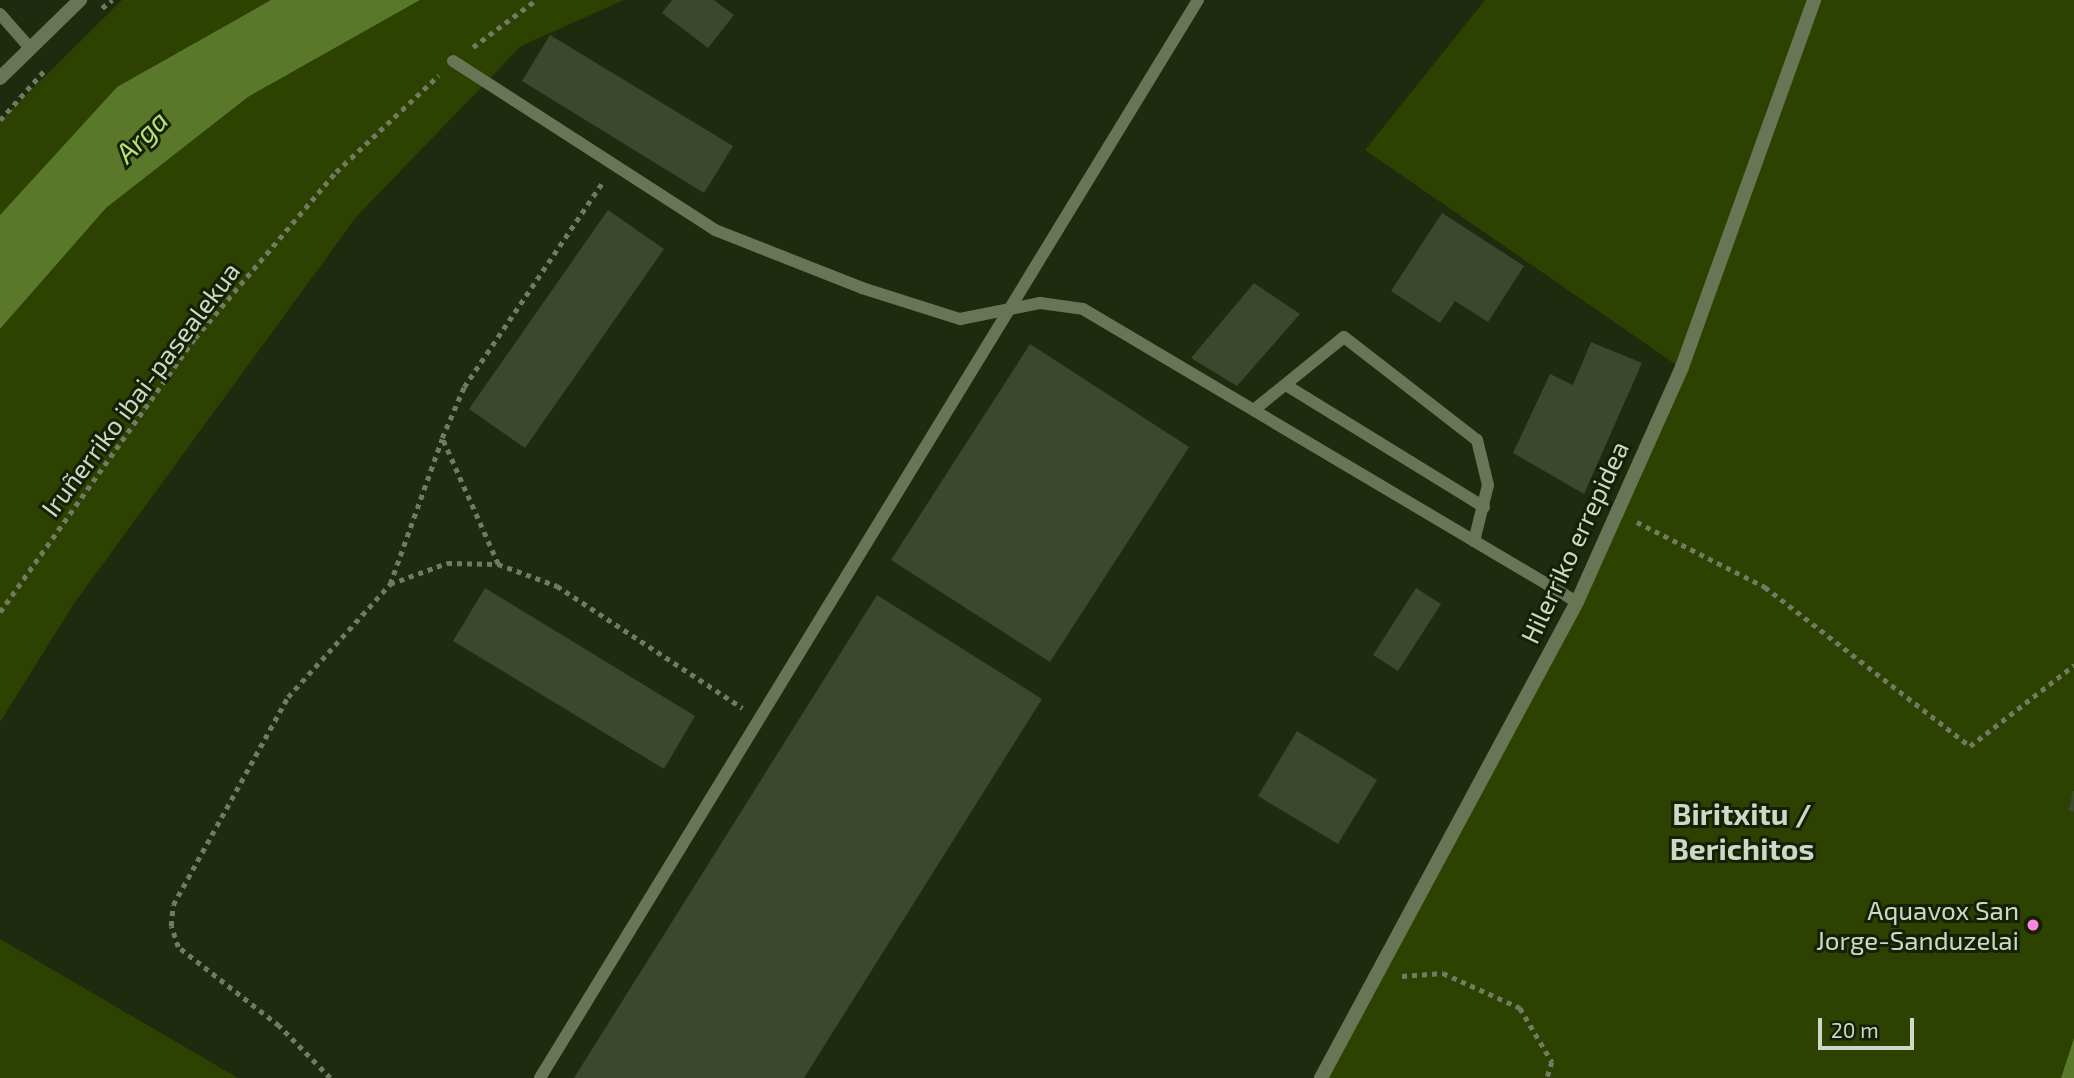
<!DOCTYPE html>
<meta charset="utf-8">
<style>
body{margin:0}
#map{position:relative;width:2074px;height:1078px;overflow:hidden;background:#1f2a0e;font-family:"Exo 2",sans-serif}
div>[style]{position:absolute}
.green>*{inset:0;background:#2d4201}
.water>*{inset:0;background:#5a782a}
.building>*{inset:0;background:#3c482c}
.path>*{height:4.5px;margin-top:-2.25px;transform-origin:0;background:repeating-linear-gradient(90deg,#717b64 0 5px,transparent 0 10px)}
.lane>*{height:12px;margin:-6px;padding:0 6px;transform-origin:6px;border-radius:6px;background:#687656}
.street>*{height:14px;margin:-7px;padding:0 7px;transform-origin:7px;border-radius:7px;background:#687656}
.dots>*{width:19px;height:19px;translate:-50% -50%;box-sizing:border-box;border:4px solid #162005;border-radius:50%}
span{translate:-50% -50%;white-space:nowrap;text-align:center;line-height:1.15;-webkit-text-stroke:6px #162005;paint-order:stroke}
.street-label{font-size:26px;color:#cfd7c6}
.poi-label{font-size:26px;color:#cfd7c6}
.right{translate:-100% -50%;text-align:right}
.water-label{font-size:28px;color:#b7e279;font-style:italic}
.quarter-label{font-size:30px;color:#cfd7c6;font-weight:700}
.scale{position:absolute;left:1818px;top:1018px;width:96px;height:32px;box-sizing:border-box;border:4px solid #cfd7c6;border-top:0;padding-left:9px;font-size:21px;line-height:24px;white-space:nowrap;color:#cfd7c6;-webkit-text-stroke:5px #162005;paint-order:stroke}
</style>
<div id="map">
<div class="green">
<i style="clip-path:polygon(122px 0,271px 0,117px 87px,0 215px,0 121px)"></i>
<i style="clip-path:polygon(420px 0,624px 0,521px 46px,357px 216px,73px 605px,0 722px,0 329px,106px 208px,248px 97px)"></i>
<i style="clip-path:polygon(1485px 0,2074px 0,2074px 789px,2068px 809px,2074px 812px,2074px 1038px,2061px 1078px,1321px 1078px,1577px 602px,1681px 368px,1365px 150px)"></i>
<i style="clip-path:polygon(0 939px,238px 1078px,0 1078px)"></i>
</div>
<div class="water">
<i style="clip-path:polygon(271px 0,420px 0,248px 97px,106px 208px,0 329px,0 215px,117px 87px)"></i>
<i style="clip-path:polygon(2074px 1038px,2074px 1078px,2061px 1078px)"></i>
</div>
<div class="building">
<i style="clip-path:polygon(672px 0,714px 0,734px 15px,708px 48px,662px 13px)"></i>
<i style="clip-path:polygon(550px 35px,733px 146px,704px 193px,522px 81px)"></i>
<i style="clip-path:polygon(608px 210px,664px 249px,525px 448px,469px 409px)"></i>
<i style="clip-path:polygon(1442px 213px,1524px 266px,1488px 322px,1455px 301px,1440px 323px,1391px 291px)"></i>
<i style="clip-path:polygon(1254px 283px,1300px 314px,1237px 386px,1191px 358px)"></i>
<i style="clip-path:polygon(1591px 342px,1642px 363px,1584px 494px,1513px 453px,1550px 374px,1573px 385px)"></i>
<i style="clip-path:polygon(1030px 344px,1189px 447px,1050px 662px,891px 560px)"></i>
<i style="clip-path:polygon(485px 588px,695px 716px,664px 769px,453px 641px)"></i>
<i style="clip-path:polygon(1416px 588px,1441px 604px,1398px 671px,1373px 655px)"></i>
<i style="clip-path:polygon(877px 595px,1042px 699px,804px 1078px,574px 1078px)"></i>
<i style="clip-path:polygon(1297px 731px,1377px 780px,1338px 844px,1258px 796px)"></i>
<i style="clip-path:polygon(2073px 791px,2074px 791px,2074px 812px,2068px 810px)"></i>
</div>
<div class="path">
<i style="left:102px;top:8px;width:13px;rotate:-39deg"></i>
<i style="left:473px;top:47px;width:79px;rotate:-36.7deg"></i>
<i style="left:0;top:120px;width:66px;rotate:-48.1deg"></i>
<i style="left:1637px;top:522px;width:144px;rotate:26.9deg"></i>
<i style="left:1765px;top:587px;width:259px;rotate:37.8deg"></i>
<i style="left:1970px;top:746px;width:132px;rotate:-37.9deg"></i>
<i style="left:498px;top:564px;width:138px;rotate:-114deg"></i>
<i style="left:442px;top:438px;width:56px;rotate:-66.7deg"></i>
<i style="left:464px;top:387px;width:246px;rotate:-55.9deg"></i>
<i style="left:390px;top:584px;width:154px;rotate:-70.3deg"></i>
<i style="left:0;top:612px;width:336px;rotate:-54.6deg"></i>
<i style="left:195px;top:338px;width:218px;rotate:-49.7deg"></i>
<i style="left:336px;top:172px;width:141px;rotate:-43.3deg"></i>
<i style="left:1402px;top:976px;width:41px;rotate:-4.2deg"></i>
<i style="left:1443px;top:973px;width:85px;rotate:24.4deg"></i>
<i style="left:1520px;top:1008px;width:63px;rotate:59.3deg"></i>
<i style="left:1552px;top:1062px;width:17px;rotate:107deg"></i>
<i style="left:330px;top:1078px;width:73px;rotate:-134.4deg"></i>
<i style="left:279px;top:1026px;width:128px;rotate:-142deg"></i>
<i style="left:178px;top:947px;width:22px;rotate:-108deg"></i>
<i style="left:171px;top:926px;width:21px;rotate:-85deg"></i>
<i style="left:173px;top:905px;width:238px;rotate:-61.1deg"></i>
<i style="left:288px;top:697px;width:152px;rotate:-47.9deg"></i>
<i style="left:390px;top:584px;width:61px;rotate:-20.2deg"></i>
<i style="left:447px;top:563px;width:51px;rotate:1.1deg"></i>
<i style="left:498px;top:564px;width:63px;rotate:20.4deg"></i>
<i style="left:557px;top:586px;width:222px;rotate:33.3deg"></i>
</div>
<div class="lane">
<i style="left:0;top:14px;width:45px;rotate:48.6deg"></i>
<i style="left:453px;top:61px;width:312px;rotate:32.8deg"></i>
<i style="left:715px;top:230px;width:158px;rotate:21.5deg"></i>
<i style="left:862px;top:288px;width:103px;rotate:17.6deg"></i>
<i style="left:960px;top:319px;width:82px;rotate:-11.3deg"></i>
<i style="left:1040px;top:303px;width:43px;rotate:7.9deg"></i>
<i style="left:1083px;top:309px;width:574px;rotate:30.67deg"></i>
<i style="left:1289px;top:387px;width:229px;rotate:31.6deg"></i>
<i style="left:1255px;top:409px;width:114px;rotate:-39deg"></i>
<i style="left:1344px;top:337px;width:168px;rotate:37.8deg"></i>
<i style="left:1477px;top:440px;width:46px;rotate:76.3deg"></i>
<i style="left:1488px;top:485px;width:58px;rotate:104deg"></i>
<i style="left:540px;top:1078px;width:1263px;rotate:-58.6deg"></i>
</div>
<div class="street">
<i style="left:0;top:78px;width:112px;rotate:-44.3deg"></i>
<i style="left:1321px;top:1078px;width:540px;rotate:-61.73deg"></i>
<i style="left:1577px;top:602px;width:257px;rotate:-65.9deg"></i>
<i style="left:1682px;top:367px;width:390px;rotate:-70.2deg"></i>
</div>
<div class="dots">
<i style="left:2033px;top:925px;background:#fe85e0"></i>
</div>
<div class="street-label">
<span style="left:140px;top:389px;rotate:-53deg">Iruñerriko ibai-pasealekua</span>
<span style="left:1574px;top:542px;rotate:-65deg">Hilerriko errepidea</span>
</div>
<div class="poi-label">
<span class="right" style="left:2019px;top:925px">Aquavox San<br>Jorge-Sanduzelai</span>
</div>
<div class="water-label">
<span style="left:141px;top:136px;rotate:-45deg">Arga</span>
</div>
<div class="quarter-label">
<span style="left:1742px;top:830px">Biritxitu /<br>Berichitos</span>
</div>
<div class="scale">20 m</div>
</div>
